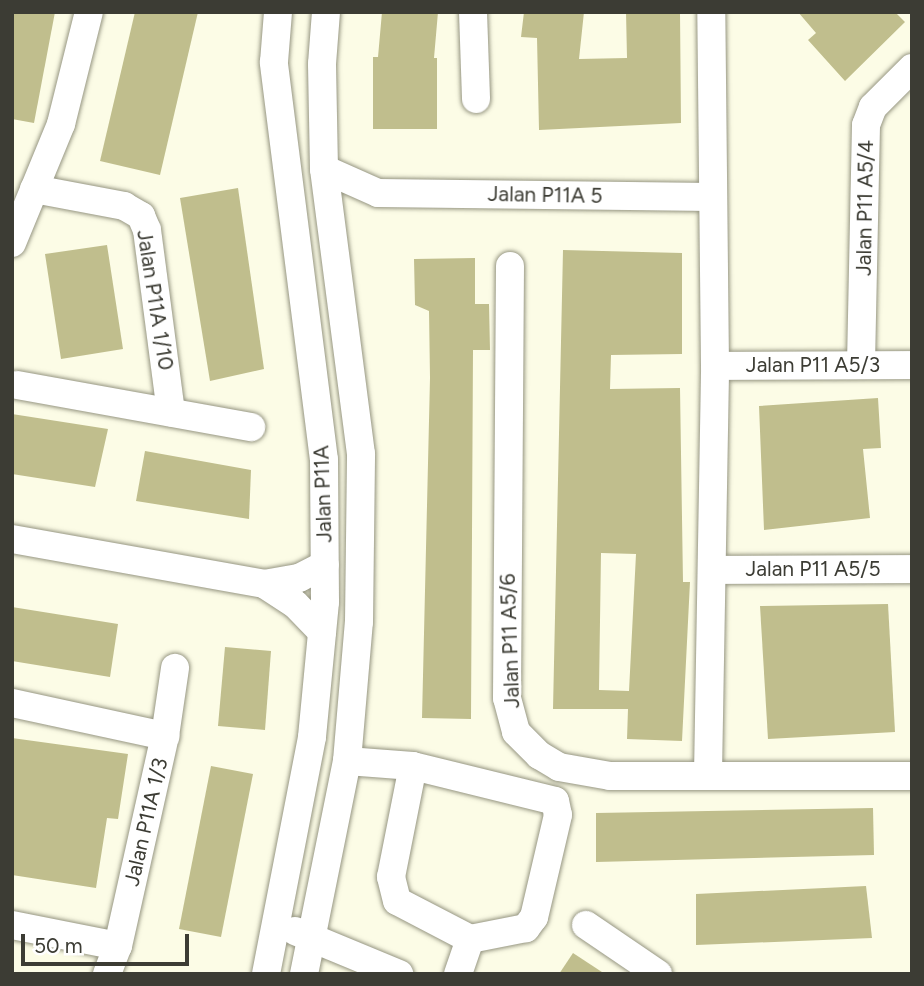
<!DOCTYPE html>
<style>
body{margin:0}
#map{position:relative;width:924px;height:986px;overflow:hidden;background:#fcfce6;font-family:Figtree,sans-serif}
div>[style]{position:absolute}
.building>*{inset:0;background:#c0be8d}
.roads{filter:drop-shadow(0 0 2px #969682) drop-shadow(0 0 2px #969682)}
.minor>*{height:28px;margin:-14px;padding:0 14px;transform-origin:14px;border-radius:14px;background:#fff}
span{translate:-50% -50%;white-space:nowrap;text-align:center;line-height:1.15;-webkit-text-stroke:5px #fff;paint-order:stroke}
.street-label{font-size:21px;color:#3c3c34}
.frame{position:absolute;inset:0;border:14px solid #3c3c34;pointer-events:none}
.scale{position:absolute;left:21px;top:934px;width:168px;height:32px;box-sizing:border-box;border:4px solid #3c3c34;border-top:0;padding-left:9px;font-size:21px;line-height:24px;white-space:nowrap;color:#3c3c34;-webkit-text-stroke:5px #fff;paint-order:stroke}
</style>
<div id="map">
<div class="building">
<i style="clip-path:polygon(12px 12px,55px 12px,34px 123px,12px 119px)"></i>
<i style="clip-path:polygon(135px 12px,198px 12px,160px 175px,100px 161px)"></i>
<i style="clip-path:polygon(382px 12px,438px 12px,434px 58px,437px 58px,437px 129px,373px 129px,373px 57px,378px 57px)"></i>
<i style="clip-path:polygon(524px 12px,584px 12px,579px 59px,627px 58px,626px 12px,680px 12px,681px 123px,539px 130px,537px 38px,521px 37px)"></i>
<i style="clip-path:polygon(798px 12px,895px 12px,905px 22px,845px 81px,808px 40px,816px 33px)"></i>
<i style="clip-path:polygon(238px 188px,264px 369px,210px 381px,180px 198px)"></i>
<i style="clip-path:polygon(107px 245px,123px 349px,61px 359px,45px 254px)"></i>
<i style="clip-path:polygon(evenodd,563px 250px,682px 253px,682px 354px,611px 355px,610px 389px,680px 388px,683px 582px,690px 582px,682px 741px,627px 739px,628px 709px,553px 709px,563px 250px,601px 553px,636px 554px,629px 691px,599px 690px,601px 553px)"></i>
<i style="clip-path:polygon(475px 258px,475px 304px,489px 304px,490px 350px,473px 350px,471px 719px,422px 718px,430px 378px,429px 311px,415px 305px,414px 259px)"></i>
<i style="clip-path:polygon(878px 398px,881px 448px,863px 449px,870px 518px,764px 530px,759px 406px)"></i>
<i style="clip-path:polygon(12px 414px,108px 429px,95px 487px,12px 474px)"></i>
<i style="clip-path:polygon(145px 451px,251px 470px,249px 519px,136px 501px)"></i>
<i style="clip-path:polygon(888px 604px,895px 732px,768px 739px,760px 606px)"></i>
<i style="clip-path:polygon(12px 607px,118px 624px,110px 677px,12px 661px)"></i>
<i style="clip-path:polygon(225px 647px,271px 651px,265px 730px,218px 726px)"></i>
<i style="clip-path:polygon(12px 738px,128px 754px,118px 819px,107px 818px,96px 888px,12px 875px)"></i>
<i style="clip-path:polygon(211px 766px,253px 774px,221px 937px,179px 929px)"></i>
<i style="clip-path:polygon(873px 808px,874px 855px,596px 862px,596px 813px)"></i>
<i style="clip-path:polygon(866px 886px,872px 938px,696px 945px,696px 894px)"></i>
<i style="clip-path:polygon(573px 953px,605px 974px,559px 974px)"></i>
</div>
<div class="roads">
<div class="minor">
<i style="left:473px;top:12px;width:87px;rotate:88deg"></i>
<i style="left:324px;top:169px;width:59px;rotate:24deg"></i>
<i style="left:378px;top:193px;width:334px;rotate:0.7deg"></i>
<i style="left:34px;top:189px;width:92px;rotate:10.7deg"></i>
<i style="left:124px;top:206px;width:20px;rotate:30deg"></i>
<i style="left:141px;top:216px;width:15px;rotate:67deg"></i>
<i style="left:147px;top:230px;width:184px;rotate:82.5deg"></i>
<i style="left:12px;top:243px;width:129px;rotate:-67.6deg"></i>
<i style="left:61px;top:124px;width:115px;rotate:-76deg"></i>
<i style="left:510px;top:266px;width:432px;rotate:90.4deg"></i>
<i style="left:507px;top:698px;width:35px;rotate:75deg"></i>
<i style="left:516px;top:732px;width:33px;rotate:45deg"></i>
<i style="left:539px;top:755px;width:23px;rotate:31deg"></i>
<i style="left:559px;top:767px;width:52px;rotate:10deg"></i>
<i style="left:610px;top:776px;width:302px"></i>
<i style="left:861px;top:364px;width:239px;rotate:-88.8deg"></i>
<i style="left:866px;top:125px;width:19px;rotate:-69deg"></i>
<i style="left:873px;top:107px;width:55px;rotate:-45deg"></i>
<i style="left:715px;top:366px;width:197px;rotate:-0.3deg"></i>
<i style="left:17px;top:385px;width:238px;rotate:10.2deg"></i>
<i style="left:12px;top:539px;width:256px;rotate:10.1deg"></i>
<i style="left:264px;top:584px;width:36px;rotate:-10deg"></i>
<i style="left:299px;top:578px;width:29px;rotate:-27deg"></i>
<i style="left:714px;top:570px;width:198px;rotate:-0.3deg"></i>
<i style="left:264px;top:584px;width:37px;rotate:33deg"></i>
<i style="left:295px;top:604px;width:39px;rotate:46deg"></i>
<i style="left:12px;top:703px;width:157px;rotate:12.2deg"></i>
<i style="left:347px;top:761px;width:66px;rotate:4.3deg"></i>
<i style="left:413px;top:766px;width:146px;rotate:13.8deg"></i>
<i style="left:555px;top:801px;width:14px;rotate:78deg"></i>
<i style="left:558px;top:815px;width:105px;rotate:103.2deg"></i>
<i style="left:534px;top:917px;width:14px;rotate:126deg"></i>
<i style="left:526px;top:928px;width:57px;rotate:168.9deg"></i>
<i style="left:470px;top:939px;width:82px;rotate:-152.5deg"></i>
<i style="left:397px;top:901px;width:25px;rotate:-104deg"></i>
<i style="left:391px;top:877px;width:113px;rotate:-78.8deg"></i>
<i style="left:708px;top:774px;width:408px;rotate:-89deg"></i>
<i style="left:715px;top:366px;width:354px;rotate:-90.6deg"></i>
<i style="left:12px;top:925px;width:108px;rotate:11.2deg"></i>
<i style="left:586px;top:925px;width:87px;rotate:34.2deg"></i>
<i style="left:295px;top:931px;width:113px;rotate:22.5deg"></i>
<i style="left:107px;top:974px;width:30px;rotate:-69deg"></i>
<i style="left:118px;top:946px;width:215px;rotate:-77.4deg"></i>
<i style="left:165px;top:736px;width:69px;rotate:-81.6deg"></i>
<i style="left:266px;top:974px;width:241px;rotate:-79deg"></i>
<i style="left:312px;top:737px;width:136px;rotate:-84.5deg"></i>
<i style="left:325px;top:602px;width:142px;rotate:-90.4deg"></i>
<i style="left:324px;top:460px;width:401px;rotate:-97.2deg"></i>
<i style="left:274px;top:62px;width:50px;rotate:-85.4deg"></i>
<i style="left:304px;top:974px;width:217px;rotate:-78.6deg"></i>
<i style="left:347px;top:761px;width:140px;rotate:-85.1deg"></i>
<i style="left:359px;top:622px;width:168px;rotate:-89.3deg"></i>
<i style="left:361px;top:454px;width:287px;rotate:-97.4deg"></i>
<i style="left:324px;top:169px;width:105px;rotate:-91.1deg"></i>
<i style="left:322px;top:64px;width:52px;rotate:-85.6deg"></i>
<i style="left:458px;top:974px;width:37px;rotate:-71deg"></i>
</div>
</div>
<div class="street-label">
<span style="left:545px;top:195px;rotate:1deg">Jalan P11A 5</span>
<span style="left:865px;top:208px;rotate:-89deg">Jalan P11 A5/4</span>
<span style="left:155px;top:300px;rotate:81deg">Jalan P11A 1/10</span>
<span style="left:813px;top:365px">Jalan P11 A5/3</span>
<span style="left:323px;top:494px;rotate:-92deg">Jalan P11A</span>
<span style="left:813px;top:569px">Jalan P11 A5/5</span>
<span style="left:510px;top:641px;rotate:-92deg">Jalan P11 A5/6</span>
<span style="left:146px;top:822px;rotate:-77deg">Jalan P11A 1/3</span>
</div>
<div class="frame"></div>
<div class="scale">50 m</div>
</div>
